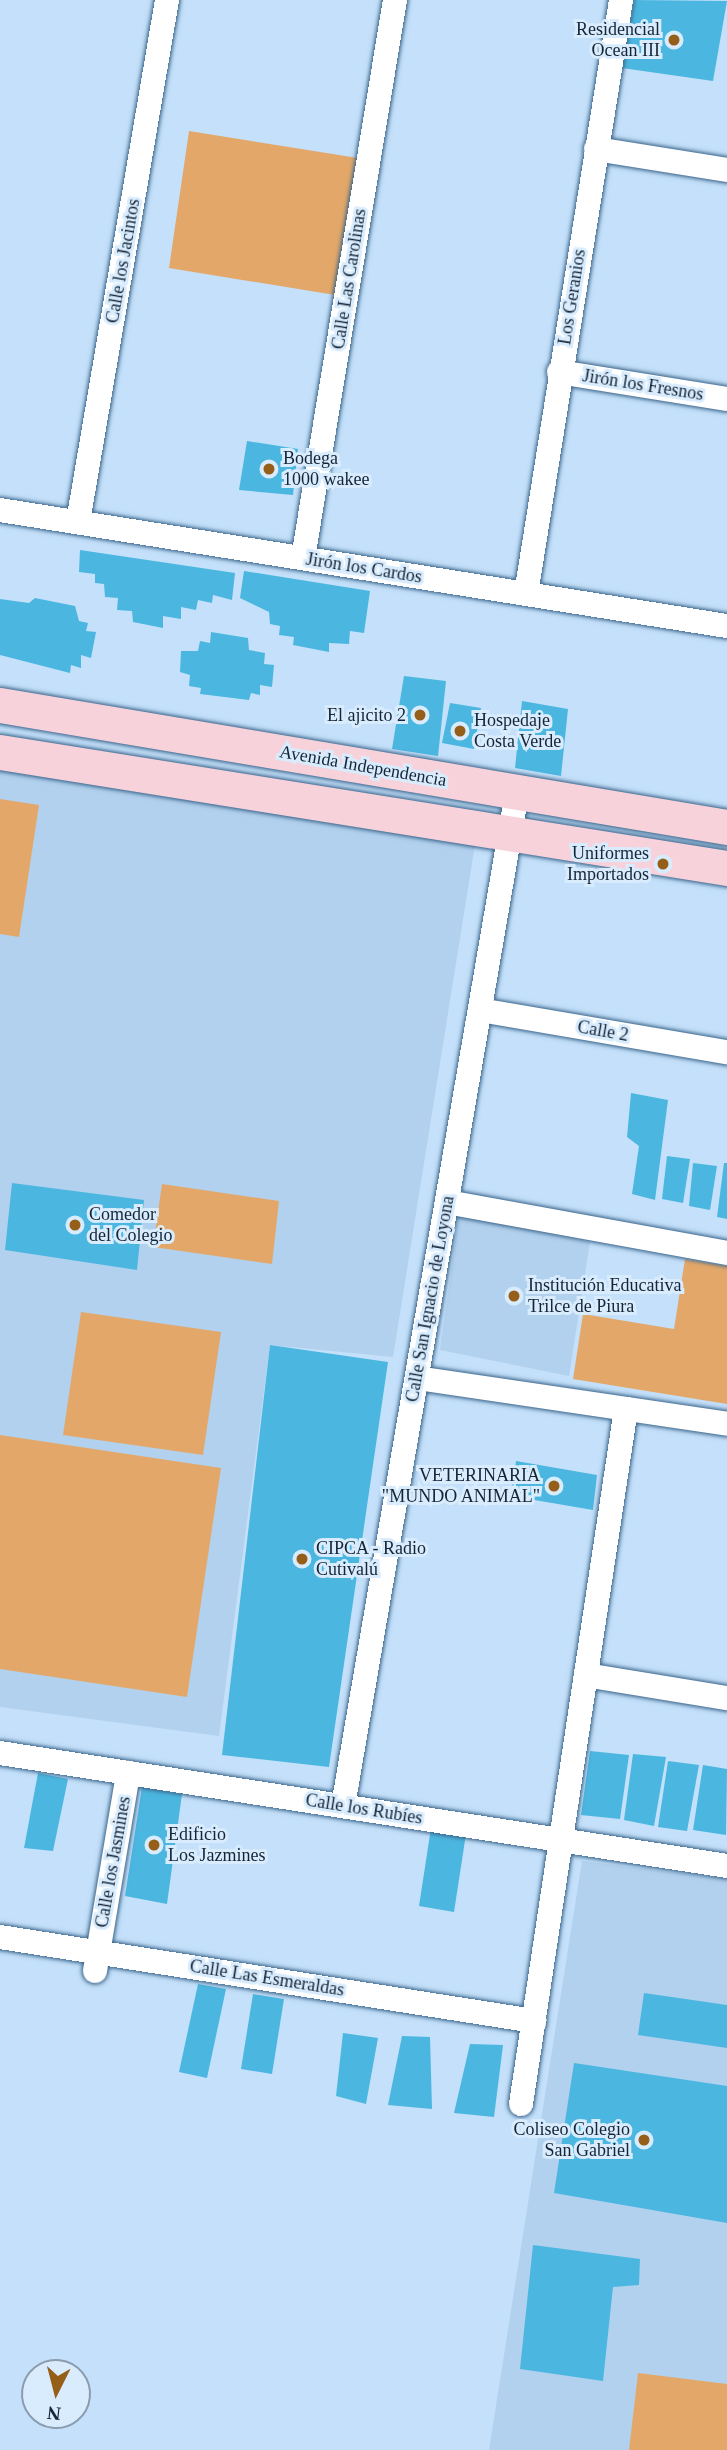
<!DOCTYPE html>
<meta charset="utf-8">
<style>
body{margin:0}
#map{position:relative;width:727px;height:2450px;overflow:hidden;background:#c4e0fa;font-family:"Times New Roman",serif}
div>[style]{position:absolute}
.built>*{inset:0;background:#b2d1ee}
.green>*{inset:0;background:#e3a869}
.building>*{inset:0;background:#4bb7e0}
.roads{filter:drop-shadow(0 0 2px #3a658b) drop-shadow(0 0 2px #3a658b)}
.minor>*{height:24px;margin:-12px;padding:0 12px;transform-origin:12px;border-radius:12px;background:#fff}
.secondary>*{height:35px;margin:-17.5px;padding:0 17.5px;transform-origin:17.5px;border-radius:17.5px;background:#f7d2db}
.dots>*{width:19px;height:19px;translate:-50% -50%;box-sizing:border-box;border:4px solid #d9ecfd;border-radius:50%}
span{translate:-50% -50%;white-space:nowrap;text-align:center;line-height:1.15;-webkit-text-stroke:6px #d9ecfd;paint-order:stroke}
.poi-label{font-size:18px;color:#132536}
.right{translate:-100% -50%;text-align:right}
.left{translate:0 -50%;text-align:left}
.street-label{font-size:18px;color:#132536}
.north{position:absolute;left:21px;top:2359px;width:70px;height:70px;box-sizing:border-box;background:#d9ecfd;border:2px solid #8a9cad;border-radius:50%;rotate:186deg;font-size:19px;font-weight:700;line-height:28px;text-align:center;color:#132536}
.north::after{content:'';display:block;margin:auto;width:24px;height:32px;background:#965f19;clip-path:polygon(50% 0,100% 100%,50% 72%,0 100%)}
</style>
<div id="map">
<div class="built">
<i style="clip-path:polygon(0 758px,477px 832px,393px 1357px,270px 1345px,219px 1736px,0 1707px)"></i>
<i style="clip-path:polygon(459px 1214px,590px 1242px,569px 1376px,440px 1350px)"></i>
<i style="clip-path:polygon(582px 1861px,727px 1879px,727px 2450px,489px 2450px)"></i>
</div>
<div class="green">
<i style="clip-path:polygon(189px 131px,358px 158px,335px 295px,169px 268px)"></i>
<i style="clip-path:polygon(0 799px,39px 805px,19px 937px,0 934px)"></i>
<i style="clip-path:polygon(162px 1184px,279px 1201px,272px 1264px,153px 1247px)"></i>
<i style="clip-path:polygon(685px 1259px,727px 1266px,727px 1404px,573px 1379px,583px 1314px,674px 1329px)"></i>
<i style="clip-path:polygon(81px 1312px,221px 1332px,203px 1455px,63px 1435px)"></i>
<i style="clip-path:polygon(0 1435px,221px 1468px,187px 1697px,0 1669px)"></i>
<i style="clip-path:polygon(638px 2373px,727px 2384px,727px 2450px,629px 2450px)"></i>
</div>
<div class="building">
<i style="clip-path:polygon(634px 0,727px 1px,713px 81px,622px 68px)"></i>
<i style="clip-path:polygon(247px 441px,298px 449px,293px 495px,239px 490px)"></i>
<i style="clip-path:polygon(80px 550px,235px 573px,232px 600px,213px 595px,212px 603px,198px 600px,196px 610px,181px 607px,181px 619px,163px 616px,163px 628px,133px 622px,132px 611px,117px 610px,118px 598px,105px 597px,104px 584px,95px 583px,95px 574px,79px 572px)"></i>
<i style="clip-path:polygon(244px 571px,370px 591px,364px 633px,350px 631px,349px 644px,329px 643px,329px 652px,293px 645px,294px 637px,279px 635px,280px 626px,270px 624px,269px 612px,240px 598px)"></i>
<i style="clip-path:polygon(35px 598px,75px 606px,79px 621px,88px 623px,86px 631px,96px 632px,91px 658px,81px 655px,81px 668px,71px 665px,70px 673px,0 655px,0 599px,29px 603px)"></i>
<i style="clip-path:polygon(211px 632px,248px 638px,249px 650px,265px 653px,264px 664px,274px 665px,272px 687px,260px 685px,260px 695px,251px 693px,249px 700px,200px 694px,201px 688px,189px 686px,190px 675px,180px 672px,181px 651px,198px 651px,200px 641px,210px 643px)"></i>
<i style="clip-path:polygon(404px 676px,446px 681px,438px 756px,392px 749px)"></i>
<i style="clip-path:polygon(522px 701px,568px 709px,561px 776px,515px 768px)"></i>
<i style="clip-path:polygon(450px 703px,481px 708px,474px 749px,442px 743px)"></i>
<i style="clip-path:polygon(631px 1093px,668px 1100px,655px 1200px,632px 1194px,639px 1146px,627px 1137px)"></i>
<i style="clip-path:polygon(667px 1156px,690px 1159px,683px 1203px,662px 1199px)"></i>
<i style="clip-path:polygon(693px 1163px,717px 1166px,710px 1210px,689px 1206px)"></i>
<i style="clip-path:polygon(724px 1163px,727px 1163px,727px 1219px,717px 1217px)"></i>
<i style="clip-path:polygon(12px 1183px,144px 1200px,137px 1270px,5px 1250px)"></i>
<i style="clip-path:polygon(270px 1345px,388px 1362px,329px 1767px,222px 1755px)"></i>
<i style="clip-path:polygon(516px 1461px,597px 1475px,593px 1510px,511px 1496px)"></i>
<i style="clip-path:polygon(590px 1751px,629px 1755px,620px 1819px,581px 1815px)"></i>
<i style="clip-path:polygon(633px 1754px,666px 1757px,654px 1826px,624px 1820px)"></i>
<i style="clip-path:polygon(668px 1761px,699px 1765px,687px 1831px,658px 1827px)"></i>
<i style="clip-path:polygon(703px 1765px,727px 1769px,726px 1835px,693px 1830px)"></i>
<i style="clip-path:polygon(38px 1773px,68px 1779px,53px 1851px,24px 1848px)"></i>
<i style="clip-path:polygon(142px 1787px,182px 1794px,167px 1904px,125px 1896px)"></i>
<i style="clip-path:polygon(431px 1828px,466px 1834px,454px 1912px,419px 1906px)"></i>
<i style="clip-path:polygon(198px 1984px,226px 1989px,207px 2078px,179px 2072px)"></i>
<i style="clip-path:polygon(644px 1993px,727px 2005px,727px 2048px,638px 2035px)"></i>
<i style="clip-path:polygon(253px 1994px,284px 1999px,272px 2074px,241px 2069px)"></i>
<i style="clip-path:polygon(343px 2033px,378px 2038px,366px 2104px,336px 2096px)"></i>
<i style="clip-path:polygon(402px 2036px,430px 2037px,432px 2109px,388px 2105px)"></i>
<i style="clip-path:polygon(470px 2044px,503px 2045px,494px 2117px,454px 2113px)"></i>
<i style="clip-path:polygon(574px 2063px,727px 2086px,727px 2223px,554px 2193px)"></i>
<i style="clip-path:polygon(533px 2245px,640px 2259px,639px 2285px,613px 2287px,603px 2381px,520px 2369px)"></i>
</div>
<div class="roads">
<div class="minor">
<i style="left:596px;top:149px;width:133px;rotate:9.1deg"></i>
<i style="left:559px;top:372px;width:170px;rotate:9.1deg"></i>
<i style="left:0;top:510px;width:736px;rotate:9.07deg"></i>
<i style="left:78px;top:522px;width:530px;rotate:-80.32deg"></i>
<i style="left:303px;top:558px;width:566px;rotate:-80.64deg"></i>
<i style="left:526px;top:594px;width:602px;rotate:-80.91deg"></i>
<i style="left:480px;top:1010px;width:251px;rotate:9.7deg"></i>
<i style="left:447px;top:1202px;width:285px;rotate:10.3deg"></i>
<i style="left:417px;top:1378px;width:313px;rotate:8.4deg"></i>
<i style="left:586px;top:1675px;width:143px;rotate:9.3deg"></i>
<i style="left:0;top:1753px;width:736px;rotate:8.83deg"></i>
<i style="left:343px;top:1806px;width:1029px;rotate:-80.26deg"></i>
<i style="left:0;top:1937px;width:541px;rotate:8.94deg"></i>
<i style="left:95px;top:1971px;width:201px;rotate:-80.5deg"></i>
<i style="left:521px;top:2104px;width:703px;rotate:-81.41deg"></i>
</div>
<div class="secondary">
<i style="left:0;top:705px;width:737px;rotate:9.53deg"></i>
<i style="left:0;top:752px;width:736px;rotate:9.07deg"></i>
</div>
</div>
<div class="dots">
<i style="left:674px;top:40px;background:#965f19"></i>
<i style="left:269px;top:469px;background:#965f19"></i>
<i style="left:420px;top:715px;background:#965f19"></i>
<i style="left:460px;top:731px;background:#965f19"></i>
<i style="left:663px;top:864px;background:#965f19"></i>
<i style="left:75px;top:1225px;background:#965f19"></i>
<i style="left:514px;top:1296px;background:#965f19"></i>
<i style="left:554px;top:1486px;background:#965f19"></i>
<i style="left:302px;top:1559px;background:#965f19"></i>
<i style="left:154px;top:1845px;background:#965f19"></i>
<i style="left:644px;top:2140px;background:#965f19"></i>
</div>
<div class="poi-label">
<span class="right" style="left:660px;top:40px">Residencial<br>Ocean III</span>
<span class="left" style="left:283px;top:469px">Bodega<br>1000 wakee</span>
<span class="right" style="left:406px;top:715px">El ajicito 2</span>
<span class="left" style="left:474px;top:731px">Hospedaje<br>Costa Verde</span>
<span class="right" style="left:649px;top:864px">Uniformes<br>Importados</span>
<span class="left" style="left:89px;top:1225px">Comedor<br>del Colegio</span>
<span class="left" style="left:528px;top:1296px">Institución Educativa<br>Trilce de Piura</span>
<span class="right" style="left:540px;top:1486px">VETERINARIA<br>"MUNDO ANIMAL"</span>
<span class="left" style="left:316px;top:1559px">CIPCA - Radio<br>Cutivalú</span>
<span class="left" style="left:168px;top:1845px">Edificio<br>Los Jazmines</span>
<span class="right" style="left:630px;top:2140px">Coliseo Colegio<br>San Gabriel</span>
</div>
<div class="street-label">
<span style="left:123px;top:261px;rotate:-80deg">Calle los Jacintos</span>
<span style="left:349px;top:279px;rotate:-81deg">Calle Las Carolinas</span>
<span style="left:572px;top:297px;rotate:-81deg">Los Geranios</span>
<span style="left:643px;top:385px;rotate:9deg">Jirón los Fresnos</span>
<span style="left:364px;top:568px;rotate:9deg">Jirón los Cardos</span>
<span style="left:363px;top:766px;rotate:10deg">Avenida Independencia</span>
<span style="left:603px;top:1031px;rotate:10deg">Calle 2</span>
<span style="left:430px;top:1299px;rotate:-80deg">Calle San Ignacio de Loyona</span>
<span style="left:364px;top:1809px;rotate:9deg">Calle los Rubíes</span>
<span style="left:113px;top:1862px;rotate:-80deg">Calle los Jasmines</span>
<span style="left:267px;top:1978px;rotate:9deg">Calle Las Esmeraldas</span>
</div>
<div class="north">N</div>
</div>
